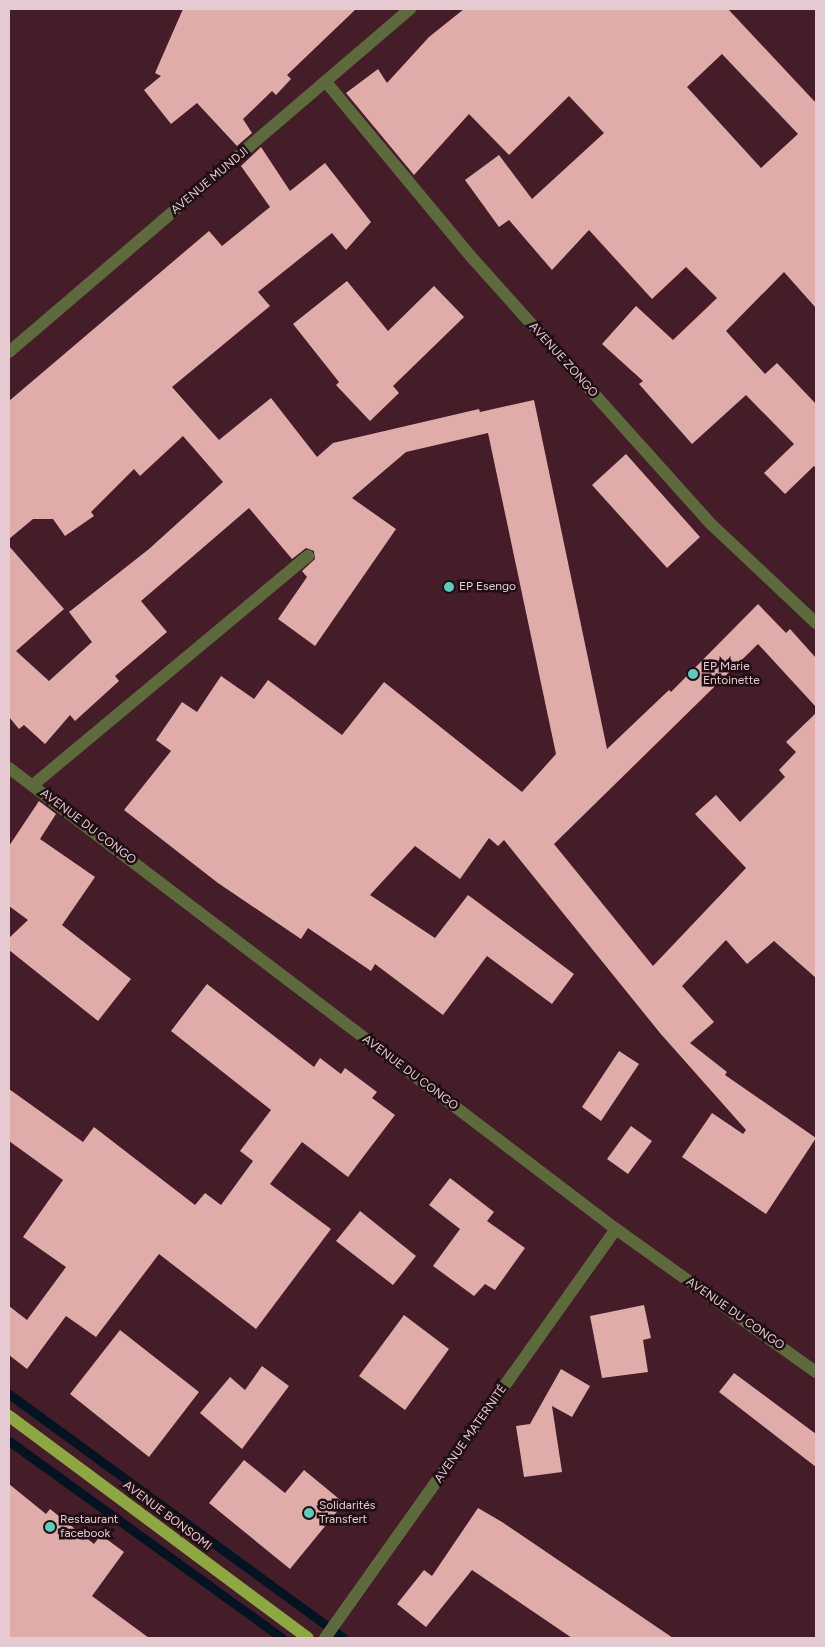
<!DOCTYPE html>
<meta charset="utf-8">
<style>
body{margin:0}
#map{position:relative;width:825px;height:1647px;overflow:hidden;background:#441d29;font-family:Figtree,sans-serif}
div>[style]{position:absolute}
.stream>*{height:9px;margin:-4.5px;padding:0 4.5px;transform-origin:4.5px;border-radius:4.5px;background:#021422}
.building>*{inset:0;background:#e0aca9}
.minor>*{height:12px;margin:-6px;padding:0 6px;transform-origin:6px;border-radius:6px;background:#5d6a3c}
.major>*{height:12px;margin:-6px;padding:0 6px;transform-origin:6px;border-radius:6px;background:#8da841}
.dots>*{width:14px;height:14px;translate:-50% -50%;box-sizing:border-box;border:2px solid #1f0e13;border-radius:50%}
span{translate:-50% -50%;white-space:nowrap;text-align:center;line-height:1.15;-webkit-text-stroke:5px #1f0e13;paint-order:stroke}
.street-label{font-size:12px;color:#e5cbd1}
.poi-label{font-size:12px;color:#e5cbd1}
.left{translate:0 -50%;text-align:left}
.frame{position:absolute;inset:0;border:10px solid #e5cbd1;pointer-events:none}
</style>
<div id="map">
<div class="stream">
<i style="left:9px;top:1394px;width:414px;rotate:36.1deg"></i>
<i style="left:9px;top:1441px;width:337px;rotate:35.8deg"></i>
</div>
<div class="building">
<i style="clip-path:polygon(183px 9px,356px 9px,287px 75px,291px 79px,276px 95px,272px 91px,243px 119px,252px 133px,237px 146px,197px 103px,171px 124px,144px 90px,161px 76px,155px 73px)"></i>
<i style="clip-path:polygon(evenodd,464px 9px,728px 9px,816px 103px,816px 308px,784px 272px,726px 331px,765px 374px,777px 363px,816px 404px,816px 468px,814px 466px,785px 494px,764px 473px,794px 444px,746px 395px,692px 444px,639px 384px,643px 381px,602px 344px,636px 306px,673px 340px,717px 298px,686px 267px,652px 299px,589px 230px,552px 270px,509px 220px,499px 227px,465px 180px,499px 155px,532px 199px,604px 133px,569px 96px,509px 155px,469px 114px,414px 175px,346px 93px,378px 69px,387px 83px,429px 37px,464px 9px,722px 54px,798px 134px,761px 168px,687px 87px,722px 54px)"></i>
<i style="clip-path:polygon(261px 147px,290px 191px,325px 163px,371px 222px,346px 250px,332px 233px,258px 292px,270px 306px,172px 387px,219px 440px,271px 398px,317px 457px,333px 443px,479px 409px,480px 412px,534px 400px,607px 749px,669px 690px,671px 692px,758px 604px,786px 633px,790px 629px,816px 658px,816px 707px,758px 644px,554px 844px,653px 966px,746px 868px,695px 814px,716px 795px,740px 822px,785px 777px,779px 770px,796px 752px,786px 742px,816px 713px,816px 978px,774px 941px,747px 964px,726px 940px,682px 986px,714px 1022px,690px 1043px,727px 1072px,725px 1075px,816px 1138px,766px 1214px,682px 1157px,712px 1113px,743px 1134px,746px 1130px,660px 1033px,504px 840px,498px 846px,489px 838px,460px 879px,415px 846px,370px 895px,435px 938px,468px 895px,574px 974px,552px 1004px,487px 956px,443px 1015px,375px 964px,371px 971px,308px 928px,301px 939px,218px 883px,124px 810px,171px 751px,156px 740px,182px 702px,197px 712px,221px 676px,254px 699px,268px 680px,342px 735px,384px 682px,522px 792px,556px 754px,488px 433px,406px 452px,352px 498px,396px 529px,315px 646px,278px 619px,307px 577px,302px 571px,315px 559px,314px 551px,306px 548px,292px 559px,249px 508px,141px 601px,167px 632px,115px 676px,119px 681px,75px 721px,70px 715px,45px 744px,24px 725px,19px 729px,9px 717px,9px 546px,64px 609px,16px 651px,49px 681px,92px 642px,69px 612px,149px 549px,223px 482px,183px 436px,140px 476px,134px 469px,91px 512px,94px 516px,65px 536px,53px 519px,33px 519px,9px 539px,9px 401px,209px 231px,222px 246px,270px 207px,241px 166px)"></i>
<i style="clip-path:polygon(347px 281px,388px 331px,434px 286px,464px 317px,393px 386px,399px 393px,370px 421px,336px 385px,339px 382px,293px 324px)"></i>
<i style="clip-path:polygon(626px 454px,700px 537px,667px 568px,592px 485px)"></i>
<i style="clip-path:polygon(39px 801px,56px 814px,40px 839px,95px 877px,62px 925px,131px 979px,98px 1021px,9px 950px,9px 938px,28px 920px,9px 906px,9px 846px)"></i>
<i style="clip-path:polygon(207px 984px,314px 1067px,320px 1058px,341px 1074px,345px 1068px,377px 1092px,372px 1098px,395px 1115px,348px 1177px,302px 1142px,270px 1184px,331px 1229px,256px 1329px,159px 1254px,96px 1337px,66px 1316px,27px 1369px,9px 1355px,9px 1306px,27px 1320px,66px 1267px,23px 1237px,63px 1180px,9px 1141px,9px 1089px,83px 1142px,94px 1127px,195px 1205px,205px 1193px,221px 1205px,253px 1161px,240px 1151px,271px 1110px,171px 1031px)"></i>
<i style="clip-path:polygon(619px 1051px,639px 1064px,601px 1121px,582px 1107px)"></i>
<i style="clip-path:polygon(631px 1126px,652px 1141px,628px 1174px,607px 1159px)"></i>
<i style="clip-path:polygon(450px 1178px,494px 1212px,487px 1221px,525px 1248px,495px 1290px,485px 1284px,474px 1296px,433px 1266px,460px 1229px,429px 1205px)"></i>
<i style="clip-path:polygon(360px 1211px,416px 1256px,393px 1285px,336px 1241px)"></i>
<i style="clip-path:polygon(644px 1305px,651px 1338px,643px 1340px,648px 1372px,602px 1378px,590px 1316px)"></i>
<i style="clip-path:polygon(404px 1315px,449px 1349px,405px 1410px,359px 1376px)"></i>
<i style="clip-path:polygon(120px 1330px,199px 1392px,149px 1457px,70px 1394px)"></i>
<i style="clip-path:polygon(262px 1366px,289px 1386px,242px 1449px,200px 1413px,230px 1377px,245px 1390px)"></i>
<i style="clip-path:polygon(561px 1369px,590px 1386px,572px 1417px,552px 1406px,562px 1472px,524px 1477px,516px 1426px,530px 1424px)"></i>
<i style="clip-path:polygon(734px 1373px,816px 1434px,816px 1467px,719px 1392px)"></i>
<i style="clip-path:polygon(244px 1460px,285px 1493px,304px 1470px,344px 1503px,290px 1569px,209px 1503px)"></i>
<i style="clip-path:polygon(9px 1484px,46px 1514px,50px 1509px,94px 1544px,101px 1535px,124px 1552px,92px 1596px,149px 1638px,9px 1638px)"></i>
<i style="clip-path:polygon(478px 1508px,502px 1522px,673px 1638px,572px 1638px,472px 1570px,426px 1627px,397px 1604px,424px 1570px,432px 1576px)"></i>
</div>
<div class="minor">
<i style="left:326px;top:82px;width:231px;rotate:50.3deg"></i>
<i style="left:474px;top:260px;width:356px;rotate:48.1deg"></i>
<i style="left:712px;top:525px;width:143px;rotate:43.3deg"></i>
<i style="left:9px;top:352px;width:528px;rotate:-40.54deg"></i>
<i style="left:9px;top:768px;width:762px;rotate:37.22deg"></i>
<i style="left:616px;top:1229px;width:246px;rotate:35.6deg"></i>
<i style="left:33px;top:785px;width:358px;rotate:-39.8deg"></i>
<i style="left:325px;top:1638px;width:502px;rotate:-54.57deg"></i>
</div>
<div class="major">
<i style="left:9px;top:1416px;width:372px;rotate:36.6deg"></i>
</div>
<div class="dots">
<i style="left:449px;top:587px;background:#5acebd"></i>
<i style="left:693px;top:674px;background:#5acebd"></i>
<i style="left:309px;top:1513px;background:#5acebd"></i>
<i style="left:50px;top:1527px;background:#5acebd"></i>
</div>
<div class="street-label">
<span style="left:210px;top:181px;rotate:-40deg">AVENUE MUNDJI</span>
<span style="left:563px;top:360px;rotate:48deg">AVENUE ZONGO</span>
<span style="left:88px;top:827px;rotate:37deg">AVENUE DU CONGO</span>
<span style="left:410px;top:1073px;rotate:37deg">AVENUE DU CONGO</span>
<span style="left:735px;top:1314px;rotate:35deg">AVENUE DU CONGO</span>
<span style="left:471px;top:1434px;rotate:-55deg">AVENUE MATERNITÉ</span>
<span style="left:167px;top:1516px;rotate:37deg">AVENUE BONSOMI</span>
</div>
<div class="poi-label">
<span class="left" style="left:459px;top:587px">EP Esengo</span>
<span class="left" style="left:703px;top:674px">EP Marie<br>Entoinette</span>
<span class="left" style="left:319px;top:1513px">Solidarités<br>Transfert</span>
<span class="left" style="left:60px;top:1527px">Restaurant<br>facebook</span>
</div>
<div class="frame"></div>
</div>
